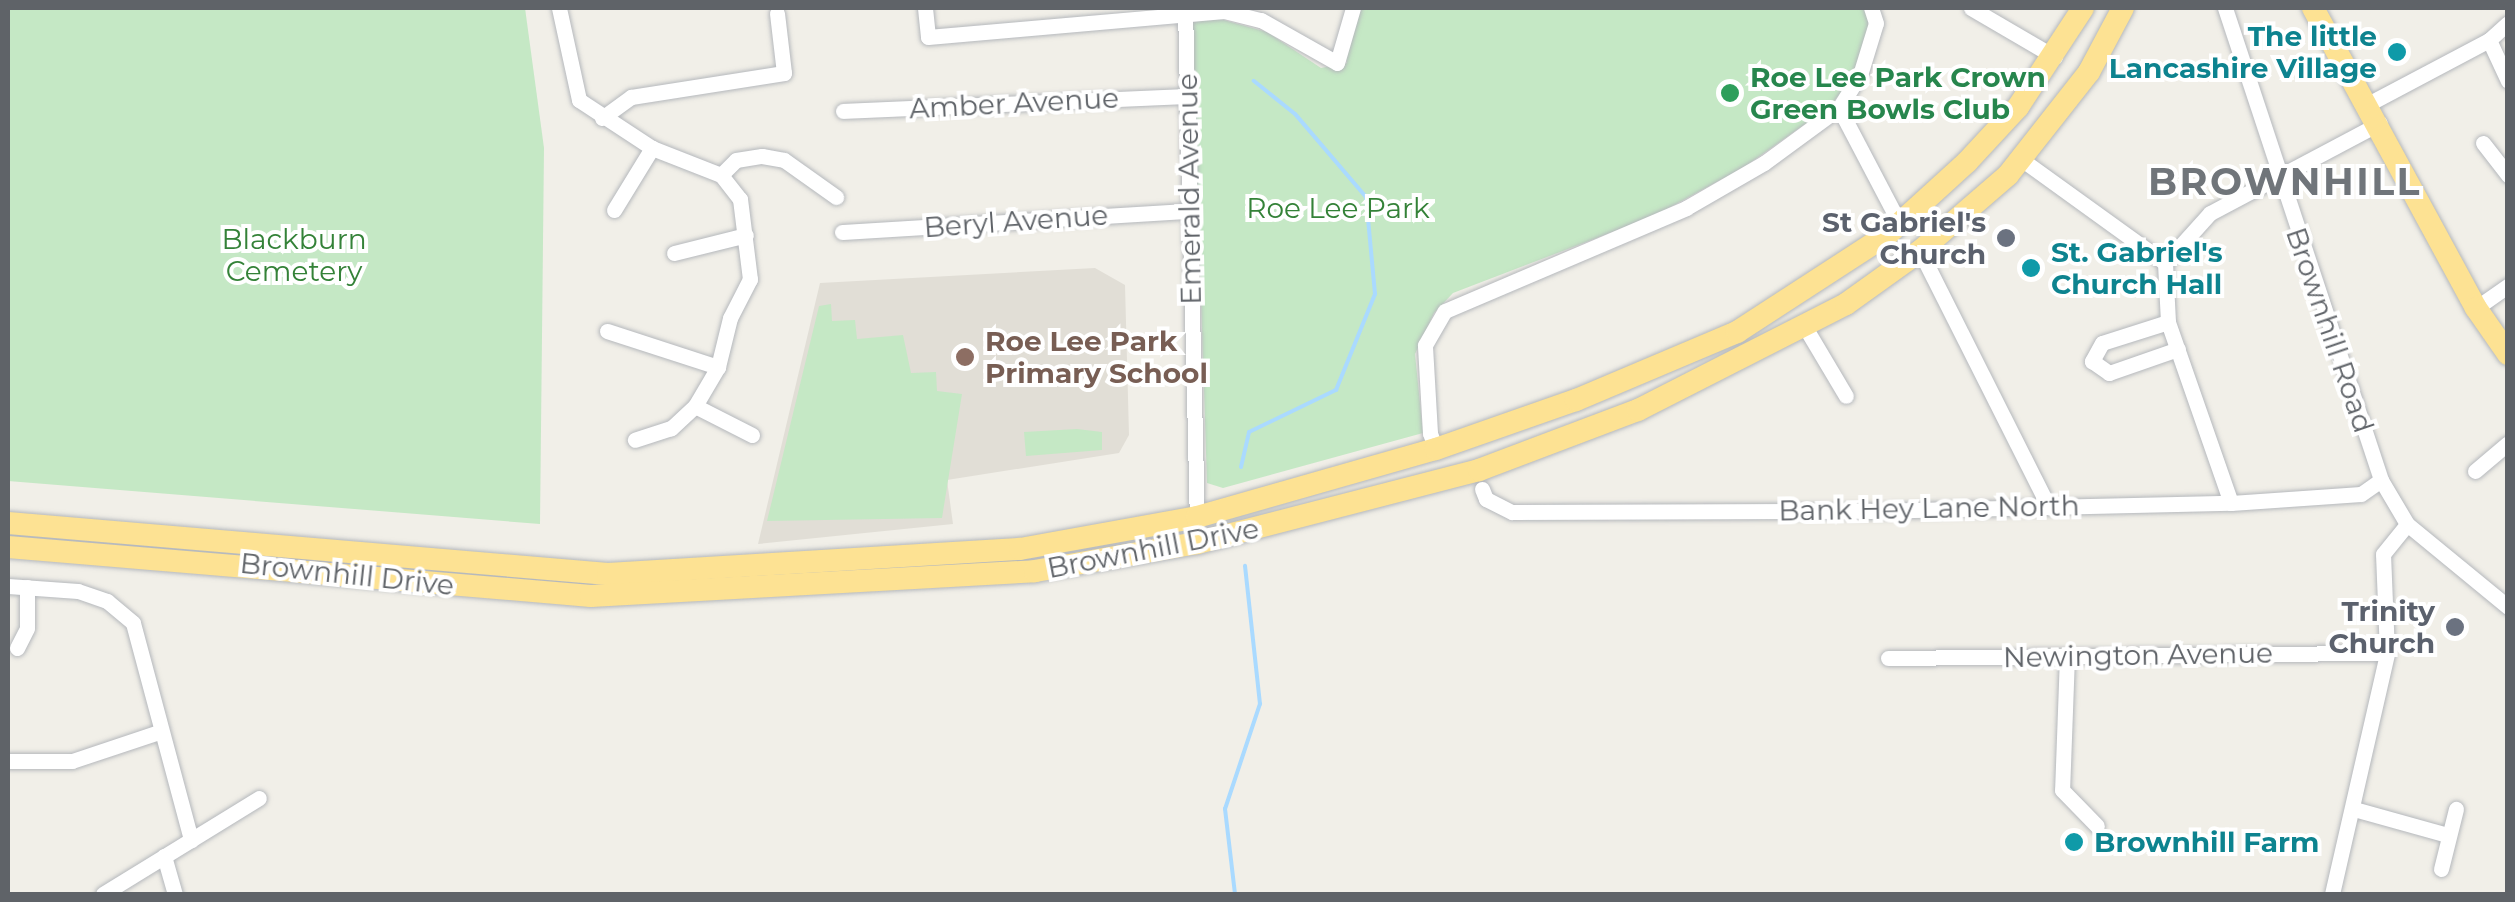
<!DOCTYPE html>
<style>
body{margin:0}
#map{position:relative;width:2515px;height:902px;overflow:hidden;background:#f1efe8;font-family:Montserrat,sans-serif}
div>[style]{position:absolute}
.education>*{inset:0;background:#e1ded6}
.green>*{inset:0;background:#c5e8c5}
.stream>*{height:4px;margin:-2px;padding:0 2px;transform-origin:2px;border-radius:2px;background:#aadaff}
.roads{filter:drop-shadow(0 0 2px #b5b8bc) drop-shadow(0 0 2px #b5b8bc)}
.minor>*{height:15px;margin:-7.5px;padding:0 7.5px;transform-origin:7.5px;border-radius:7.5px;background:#fff}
.highway>*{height:22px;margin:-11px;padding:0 11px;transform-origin:11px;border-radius:11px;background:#fde293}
.dots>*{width:28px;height:28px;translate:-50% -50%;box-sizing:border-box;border:5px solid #fff;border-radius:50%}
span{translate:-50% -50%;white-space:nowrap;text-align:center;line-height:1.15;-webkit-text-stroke:8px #fff;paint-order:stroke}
.culture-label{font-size:28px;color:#0d838f;font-weight:700}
.right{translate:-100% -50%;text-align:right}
.left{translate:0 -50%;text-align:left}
.leisure-label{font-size:28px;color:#27864d;font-weight:700}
.street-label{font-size:28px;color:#5f6368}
.park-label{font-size:28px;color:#348238}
.worship-label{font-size:28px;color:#5b616d;font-weight:700}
.education-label{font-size:28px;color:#785e54;font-weight:700}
.district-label{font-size:38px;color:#70757a;font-weight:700;letter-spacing:2.5px}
.frame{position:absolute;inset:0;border:10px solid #5f6368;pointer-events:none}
</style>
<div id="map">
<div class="education">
<i style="clip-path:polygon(1095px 268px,1125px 285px,1129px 435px,1119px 453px,947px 480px,953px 524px,758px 544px,820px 283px)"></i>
</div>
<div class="green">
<i style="clip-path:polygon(8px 8px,525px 8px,544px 148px,540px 524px,8px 481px)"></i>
<i style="clip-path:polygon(1357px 8px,1868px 8px,1872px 22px,1849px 83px,1828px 108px,1744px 167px,1654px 216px,1453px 293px,1434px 313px,1415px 354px,1423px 433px,1223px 488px,1207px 483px,1192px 19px,1220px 19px,1267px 32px,1321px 68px,1347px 63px,1344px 52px)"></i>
<i style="clip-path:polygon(831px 304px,832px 321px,855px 320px,857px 339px,903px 335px,911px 373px,936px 372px,937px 391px,962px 394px,942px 518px,767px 521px,819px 306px)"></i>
<i style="clip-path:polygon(1077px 429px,1102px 432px,1102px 450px,1026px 456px,1024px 432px)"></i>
</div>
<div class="stream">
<i style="left:1241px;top:467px;width:36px;rotate:-77deg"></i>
<i style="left:1249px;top:432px;width:97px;rotate:-25.8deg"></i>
<i style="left:1336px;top:390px;width:104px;rotate:-67.9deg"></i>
<i style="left:1375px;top:294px;width:97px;rotate:-95.3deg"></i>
<i style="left:1366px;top:197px;width:109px;rotate:-130.5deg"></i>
<i style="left:1295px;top:114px;width:53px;rotate:-141.2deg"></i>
<i style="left:1235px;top:894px;width:86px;rotate:-96.7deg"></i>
<i style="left:1225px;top:809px;width:111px;rotate:-71.6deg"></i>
<i style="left:1260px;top:704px;width:139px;rotate:-96.2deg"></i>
</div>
<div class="roads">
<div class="minor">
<i style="left:559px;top:8px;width:94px;rotate:77.7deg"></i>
<i style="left:579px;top:100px;width:87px;rotate:33.3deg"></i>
<i style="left:652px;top:148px;width:74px;rotate:21.4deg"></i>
<i style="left:721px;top:175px;width:31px;rotate:52deg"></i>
<i style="left:740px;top:199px;width:81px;rotate:82.9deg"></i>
<i style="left:750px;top:279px;width:44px;rotate:117.1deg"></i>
<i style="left:730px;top:318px;width:50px;rotate:103.8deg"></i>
<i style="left:718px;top:367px;width:45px;rotate:120.5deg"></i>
<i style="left:695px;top:406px;width:33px;rotate:137deg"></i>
<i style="left:671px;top:428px;width:38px;rotate:162deg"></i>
<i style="left:925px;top:8px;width:29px;rotate:84deg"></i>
<i style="left:928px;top:37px;width:297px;rotate:-5deg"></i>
<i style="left:1224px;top:11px;width:38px;rotate:14deg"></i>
<i style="left:1261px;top:20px;width:87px;rotate:29.5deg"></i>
<i style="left:1337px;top:63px;width:57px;rotate:-73.8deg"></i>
<i style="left:1185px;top:8px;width:515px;rotate:88.67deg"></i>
<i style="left:1971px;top:8px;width:97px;rotate:30.3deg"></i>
<i style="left:2225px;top:8px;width:497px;rotate:71.7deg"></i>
<i style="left:2381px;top:480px;width:51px;rotate:59.4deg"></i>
<i style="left:2407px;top:524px;width:131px;rotate:39.4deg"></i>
<i style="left:2489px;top:40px;width:25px;rotate:-42deg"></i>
<i style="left:2370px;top:103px;width:135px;rotate:-27.9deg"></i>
<i style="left:2489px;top:40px;width:45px;rotate:65.1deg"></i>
<i style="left:1839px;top:108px;width:131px;rotate:62.3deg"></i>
<i style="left:843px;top:111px;width:342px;rotate:-2.5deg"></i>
<i style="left:602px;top:118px;width:36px;rotate:-36deg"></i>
<i style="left:631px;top:97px;width:155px;rotate:-8.9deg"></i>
<i style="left:784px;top:73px;width:60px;rotate:-96.7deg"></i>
<i style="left:2483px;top:143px;width:41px;rotate:52deg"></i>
<i style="left:2021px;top:159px;width:178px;rotate:35.8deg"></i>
<i style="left:721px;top:175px;width:21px;rotate:-45deg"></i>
<i style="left:736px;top:160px;width:26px;rotate:-9deg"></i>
<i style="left:762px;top:156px;width:22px;rotate:10deg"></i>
<i style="left:784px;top:160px;width:64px;rotate:35.4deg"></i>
<i style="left:614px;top:210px;width:73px;rotate:-58.5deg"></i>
<i style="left:842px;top:232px;width:349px;rotate:-3.5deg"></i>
<i style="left:1920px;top:251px;width:287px;rotate:63.3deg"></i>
<i style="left:674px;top:253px;width:74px;rotate:-14deg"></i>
<i style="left:2476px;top:308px;width:39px;rotate:-35deg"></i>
<i style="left:2168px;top:322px;width:69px;rotate:162.3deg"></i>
<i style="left:2102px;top:343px;width:21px;rotate:119deg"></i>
<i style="left:2092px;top:361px;width:21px;rotate:35deg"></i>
<i style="left:2109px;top:373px;width:73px;rotate:-19.2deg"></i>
<i style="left:1805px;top:327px;width:80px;rotate:59.3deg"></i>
<i style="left:607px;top:331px;width:117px;rotate:18deg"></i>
<i style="left:695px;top:406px;width:64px;rotate:27deg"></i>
<i style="left:1436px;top:449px;width:17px;rotate:-111deg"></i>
<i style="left:1430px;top:433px;width:88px;rotate:-93.3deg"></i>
<i style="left:1425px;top:345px;width:39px;rotate:-60deg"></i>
<i style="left:1445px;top:311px;width:262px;rotate:-23.1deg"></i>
<i style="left:1686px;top:208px;width:90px;rotate:-30deg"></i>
<i style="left:1764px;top:163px;width:93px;rotate:-36.3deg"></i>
<i style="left:1839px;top:108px;width:39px;rotate:-58deg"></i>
<i style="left:1860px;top:75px;width:54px;rotate:-72.9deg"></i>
<i style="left:1876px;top:23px;width:16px;rotate:-108deg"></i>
<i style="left:2475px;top:471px;width:43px;rotate:-40.3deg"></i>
<i style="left:1482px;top:489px;width:11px;rotate:68deg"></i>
<i style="left:1486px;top:499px;width:29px;rotate:27deg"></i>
<i style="left:1512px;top:512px;width:358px;rotate:-0.2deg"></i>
<i style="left:1870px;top:511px;width:361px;rotate:-1.3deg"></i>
<i style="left:2231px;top:503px;width:130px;rotate:-4deg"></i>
<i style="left:2361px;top:494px;width:24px;rotate:-35deg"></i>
<i style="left:2231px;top:503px;width:192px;rotate:-109.2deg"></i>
<i style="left:2168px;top:322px;width:59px;rotate:-92.9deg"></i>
<i style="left:2165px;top:263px;width:67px;rotate:-48deg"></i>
<i style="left:2210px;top:213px;width:192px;rotate:-27.9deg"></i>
<i style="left:8px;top:586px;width:70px;rotate:4.1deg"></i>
<i style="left:78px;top:591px;width:31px;rotate:19deg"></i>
<i style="left:107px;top:601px;width:34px;rotate:40deg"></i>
<i style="left:133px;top:623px;width:225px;rotate:75deg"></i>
<i style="left:17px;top:648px;width:22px;rotate:-63deg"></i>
<i style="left:27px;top:628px;width:41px;rotate:-90deg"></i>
<i style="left:2067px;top:656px;width:134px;rotate:92.1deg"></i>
<i style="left:2062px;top:790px;width:50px;rotate:45.8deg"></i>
<i style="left:1888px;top:658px;width:499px;rotate:-0.6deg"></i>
<i style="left:8px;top:761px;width:64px"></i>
<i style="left:72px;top:761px;width:92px;rotate:-18.4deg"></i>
<i style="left:2354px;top:809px;width:97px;rotate:15.6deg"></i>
<i style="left:164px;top:856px;width:40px;rotate:74deg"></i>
<i style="left:2441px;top:869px;width:62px;rotate:-76deg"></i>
<i style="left:103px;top:894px;width:183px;rotate:-31.6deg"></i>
<i style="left:2332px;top:894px;width:247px;rotate:-77.1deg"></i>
<i style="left:2387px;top:653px;width:99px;rotate:-92.3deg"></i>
<i style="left:2383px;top:554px;width:38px;rotate:-51deg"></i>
</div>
<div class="highway">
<i style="left:2313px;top:8px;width:341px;rotate:61.5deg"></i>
<i style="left:2476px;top:308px;width:56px;rotate:55.2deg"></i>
<i style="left:8px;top:523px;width:602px;rotate:4.86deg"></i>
<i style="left:608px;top:574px;width:413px;rotate:-3.5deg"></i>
<i style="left:1020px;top:549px;width:180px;rotate:-10.2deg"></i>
<i style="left:1197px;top:517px;width:248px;rotate:-15.9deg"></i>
<i style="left:1436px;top:449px;width:148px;rotate:-19.3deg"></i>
<i style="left:1576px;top:400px;width:175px;rotate:-22.9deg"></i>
<i style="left:1737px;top:332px;width:180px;rotate:-33deg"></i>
<i style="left:1888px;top:234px;width:107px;rotate:-42.3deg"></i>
<i style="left:1967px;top:162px;width:75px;rotate:-47.2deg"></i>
<i style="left:2018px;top:107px;width:118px;rotate:-56.7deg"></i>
<i style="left:8px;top:547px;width:585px;rotate:4.8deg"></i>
<i style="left:591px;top:596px;width:445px;rotate:-3.2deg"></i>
<i style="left:1035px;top:571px;width:164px;rotate:-9.8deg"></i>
<i style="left:1197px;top:543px;width:291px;rotate:-14.5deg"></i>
<i style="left:1479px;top:470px;width:170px;rotate:-20.7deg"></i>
<i style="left:1638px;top:410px;width:233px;rotate:-27deg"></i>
<i style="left:1846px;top:304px;width:91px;rotate:-35.6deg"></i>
<i style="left:1920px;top:251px;width:116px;rotate:-40.8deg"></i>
<i style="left:2008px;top:175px;width:131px;rotate:-51.8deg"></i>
<i style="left:2089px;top:72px;width:72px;rotate:-62deg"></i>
</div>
</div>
<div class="dots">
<i style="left:2397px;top:52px;background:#0f9aa8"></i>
<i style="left:1730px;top:93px;background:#2e9e5b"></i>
<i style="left:2006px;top:238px;background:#6b7280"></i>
<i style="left:2031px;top:268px;background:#0f9aa8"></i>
<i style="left:965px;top:357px;background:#8d6e63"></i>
<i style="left:2455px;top:627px;background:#6b7280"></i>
<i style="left:2074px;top:842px;background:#0f9aa8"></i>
</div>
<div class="culture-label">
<span class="right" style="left:2377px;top:52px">The little<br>Lancashire Village</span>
<span class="left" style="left:2051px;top:268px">St. Gabriel's<br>Church Hall</span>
<span class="left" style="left:2094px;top:842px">Brownhill Farm</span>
</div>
<div class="leisure-label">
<span class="left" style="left:1750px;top:93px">Roe Lee Park Crown<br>Green Bowls Club</span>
</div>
<div class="street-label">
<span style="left:1014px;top:103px;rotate:-3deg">Amber Avenue</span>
<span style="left:1189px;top:189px;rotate:-91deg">Emerald Avenue</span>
<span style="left:1016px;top:221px;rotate:-4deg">Beryl Avenue</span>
<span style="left:2330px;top:330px;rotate:71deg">Brownhill Road</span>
<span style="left:1929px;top:508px;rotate:-1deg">Bank Hey Lane North</span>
<span style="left:1153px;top:548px;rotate:-11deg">Brownhill Drive</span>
<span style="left:347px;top:574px;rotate:6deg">Brownhill Drive</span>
<span style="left:2138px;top:655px;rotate:-1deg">Newington Avenue</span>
</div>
<div class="park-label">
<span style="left:1338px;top:208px">Roe Lee Park</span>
<span style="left:294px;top:255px">Blackburn<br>Cemetery</span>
</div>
<div class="worship-label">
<span class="right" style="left:1986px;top:238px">St Gabriel's<br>Church</span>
<span class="right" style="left:2435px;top:627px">Trinity<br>Church</span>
</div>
<div class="education-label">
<span class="left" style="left:985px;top:357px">Roe Lee Park<br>Primary School</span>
</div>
<div class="district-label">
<span style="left:2285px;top:182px">BROWNHILL</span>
</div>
<div class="frame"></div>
</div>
